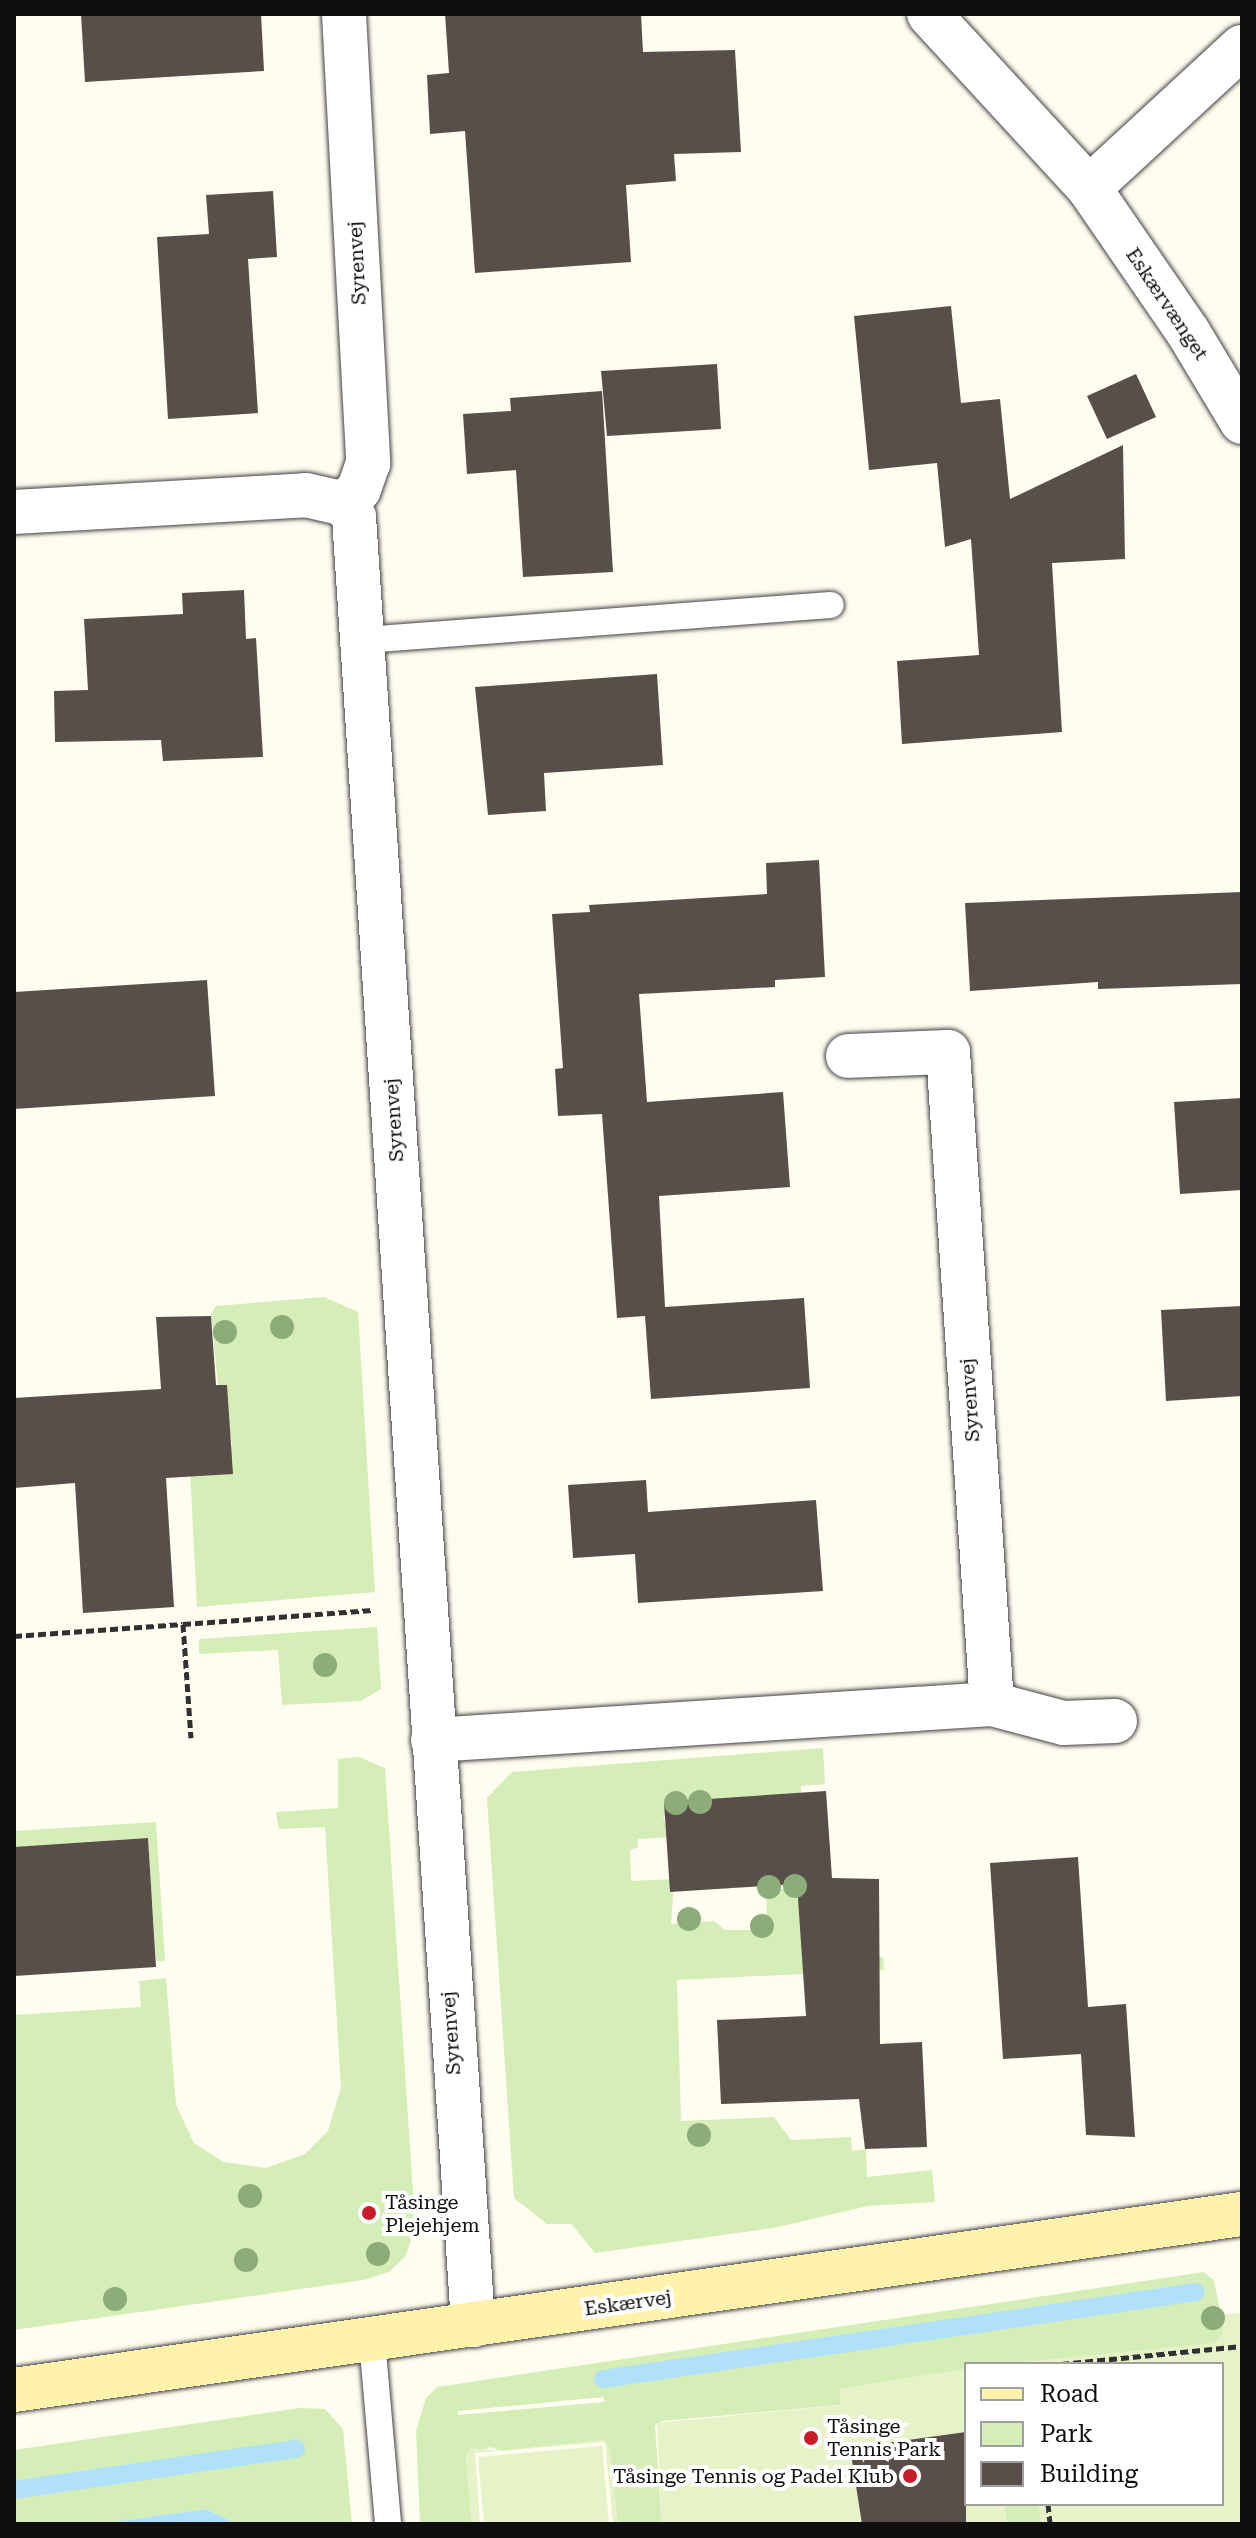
<!DOCTYPE html>
<meta charset="utf-8">
<style>
body{margin:0}
#map{position:relative;width:1256px;height:2538px;overflow:hidden;background:#fffcf0;font-family:"Roboto Serif",serif}
div>[style]{position:absolute}
.green>*{inset:0;background:#d5edb7}
.pitch>*{inset:0;background:#e6f3c9}
.water>*{inset:0;background:#b1e1fa}
.stream>*{height:18px;margin:-9px;padding:0 9px;transform-origin:9px;border-radius:9px;background:#b1e1fa}
.building>*{inset:0;background:#584f4a}
.path>*{height:5px;margin-top:-2.5px;transform-origin:0;background:repeating-linear-gradient(90deg,#313131 0 8px,transparent 0 12px)}
.roads{filter:drop-shadow(0 0 2px #424242) drop-shadow(0 0 2px #424242)}
.lane>*{height:26px;margin:-13px;padding:0 13px;transform-origin:13px;border-radius:13px;background:#fff}
.street>*{height:44px;margin:-22px;padding:0 22px;transform-origin:22px;border-radius:22px;background:#fff}
.secondary>*{height:44px;margin:-22px;padding:0 22px;transform-origin:22px;border-radius:22px;background:#fff3ab}
.trees>*{width:24px;height:24px;margin:-12px;border-radius:50%;background:#8cad7a}
.dots>*{width:22px;height:22px;translate:-50% -50%;box-sizing:border-box;border:4px solid #fff;border-radius:50%}
span{translate:-50% -50%;white-space:nowrap;text-align:center;line-height:1.15;-webkit-text-stroke:8px #fff;paint-order:stroke}
.street-label{font-size:20px;color:#0f0f0f}
.poi-label{font-size:20px;color:#0f0f0f}
.left{translate:0 -50%;text-align:left}
.right{translate:-100% -50%;text-align:right}
.frame{position:absolute;inset:0;border:16px solid #0f0f0f;pointer-events:none}
.legend{position:absolute;left:964px;top:2362px;width:260px;height:144px;box-sizing:border-box;background:#fff;border:2px solid #9f9f9f;margin:0;padding:10px 14px;list-style:none;font-size:24px;color:#0f0f0f}
.legend li{display:flex;align-items:center;gap:16px;height:40px}
.legend b{width:40px;border:2px solid #9f9f9f}
</style>
<div id="map">
<div class="green">
<i style="clip-path:polygon(324px 1297px,358px 1312px,375px 1592px,197px 1607px,190px 1469px,232px 1446px,231px 1436px,223px 1436px,211px 1314px,216px 1306px)"></i>
<i style="clip-path:polygon(377px 1627px,381px 1689px,361px 1701px,282px 1705px,278px 1650px,199px 1654px,199px 1639px)"></i>
<i style="clip-path:polygon(823px 1748px,825px 1784px,801px 1786px,801px 1793px,669px 1802px,669px 1815px,663px 1816px,671px 1837px,638px 1839px,638px 1847px,630px 1850px,631px 1881px,674px 1879px,671px 1924px,714px 1921px,725px 1930px,766px 1930px,767px 1890px,825px 1886px,804px 1962px,883px 1957px,884px 1970px,677px 1980px,681px 2121px,774px 2117px,791px 2140px,851px 2137px,852px 2151px,866px 2149px,867px 2177px,932px 2170px,935px 2202px,868px 2206px,773px 2228px,595px 2253px,571px 2224px,547px 2224px,514px 2198px,487px 1798px,512px 1772px)"></i>
<i style="clip-path:polygon(359px 1757px,385px 1768px,414px 2208px,413px 2235px,405px 2257px,389px 2272px,364px 2280px,14px 2330px,14px 2015px,141px 2007px,139px 1981px,166px 1978px,176px 2105px,194px 2143px,223px 2162px,266px 2168px,305px 2154px,328px 2131px,341px 2087px,325px 1827px,279px 1829px,276px 1812px,338px 1808px,338px 1759px)"></i>
<i style="clip-path:polygon(156px 1822px,165px 1961px,156px 1961px,148px 1838px,14px 1847px,14px 1831px)"></i>
<i style="clip-path:polygon(evenodd,1204px 2272px,1214px 2281px,1221px 2315px,1242px 2313px,1242px 2354px,1124px 2364px,966px 2364px,966px 2369px,865px 2385px,849px 2404px,662px 2421px,655px 2426px,662px 2524px,618px 2524px,605px 2440px,500px 2451px,491px 2447px,466px 2455px,472px 2524px,420px 2524px,416px 2431px,426px 2398px,437px 2387px,1204px 2272px,603px 2397px,605px 2402px,458px 2415px,458px 2411px,603px 2397px)"></i>
<i style="clip-path:polygon(300px 2408px,325px 2409px,343px 2429px,352px 2524px,237px 2524px,206px 2509px,99px 2524px,14px 2524px,14px 2450px)"></i>
<i style="clip-path:polygon(1004px 2504px,1058px 2504px,1059px 2524px,1007px 2524px)"></i>
</div>
<div class="pitch">
<i style="clip-path:polygon(1242px 2313px,1242px 2524px,1040px 2524px,1039px 2504px,1222px 2504px,1222px 2364px,1001px 2364px,1214px 2343px,1223px 2333px,1221px 2316px)"></i>
<i style="clip-path:polygon(966px 2369px,966px 2504px,1004px 2504px,1007px 2524px,662px 2524px,657px 2423px,841px 2405px,839px 2389px)"></i>
<i style="clip-path:polygon(605px 2440px,610px 2451px,618px 2524px,613px 2524px,605px 2442px,475px 2453px,480px 2524px,472px 2524px,466px 2455px,472px 2448px,500px 2451px)"></i>
<i style="clip-path:polygon(602px 2446px,609px 2524px,484px 2524px,478px 2457px)"></i>
</div>
<div class="water">
<i style="clip-path:polygon(206px 2509px,237px 2524px,99px 2524px,120px 2521px)"></i>
</div>
<div class="stream">
<i style="left:603px;top:2379px;width:599px;rotate:-8.35deg"></i>
<i style="left:14px;top:2490px;width:285px;rotate:-8.3deg"></i>
</div>
<div class="building">
<i style="clip-path:polygon(81px 14px,261px 14px,264px 71px,85px 82px)"></i>
<i style="clip-path:polygon(445px 14px,641px 14px,643px 52px,735px 50px,741px 152px,674px 154px,676px 181px,626px 185px,631px 262px,475px 273px,465px 131px,430px 134px,427px 75px,449px 73px)"></i>
<i style="clip-path:polygon(273px 191px,277px 257px,248px 259px,258px 413px,168px 419px,157px 237px,209px 234px,206px 195px)"></i>
<i style="clip-path:polygon(951px 306px,961px 403px,1000px 399px,1010px 499px,1123px 445px,1125px 559px,1052px 563px,1062px 732px,902px 744px,897px 661px,979px 655px,971px 539px,945px 547px,937px 463px,869px 470px,854px 316px)"></i>
<i style="clip-path:polygon(717px 364px,721px 429px,607px 436px,601px 371px)"></i>
<i style="clip-path:polygon(1136px 374px,1156px 417px,1107px 439px,1087px 396px)"></i>
<i style="clip-path:polygon(602px 391px,613px 572px,523px 577px,516px 470px,467px 474px,463px 414px,511px 411px,510px 398px)"></i>
<i style="clip-path:polygon(244px 590px,246px 639px,256px 638px,263px 757px,163px 761px,161px 740px,55px 742px,54px 691px,88px 690px,84px 619px,183px 614px,182px 593px)"></i>
<i style="clip-path:polygon(657px 674px,663px 765px,544px 773px,546px 811px,488px 815px,475px 687px)"></i>
<i style="clip-path:polygon(819px 860px,825px 977px,775px 980px,775px 987px,639px 994px,647px 1102px,783px 1092px,790px 1187px,659px 1196px,665px 1307px,804px 1298px,810px 1388px,651px 1399px,645px 1316px,617px 1318px,602px 1114px,558px 1116px,555px 1069px,563px 1068px,552px 914px,590px 912px,589px 905px,767px 894px,766px 863px)"></i>
<i style="clip-path:polygon(1242px 892px,1242px 984px,1098px 989px,1098px 982px,970px 991px,965px 903px)"></i>
<i style="clip-path:polygon(207px 980px,215px 1096px,14px 1109px,14px 992px)"></i>
<i style="clip-path:polygon(1242px 1098px,1242px 1190px,1180px 1194px,1174px 1102px)"></i>
<i style="clip-path:polygon(1242px 1306px,1242px 1396px,1166px 1401px,1161px 1310px)"></i>
<i style="clip-path:polygon(211px 1316px,216px 1385px,227px 1385px,233px 1474px,166px 1478px,174px 1607px,83px 1613px,75px 1483px,14px 1488px,14px 1398px,161px 1389px,156px 1317px)"></i>
<i style="clip-path:polygon(646px 1480px,648px 1512px,816px 1500px,823px 1591px,638px 1603px,635px 1554px,573px 1558px,568px 1485px)"></i>
<i style="clip-path:polygon(826px 1791px,832px 1878px,879px 1879px,880px 2044px,922px 2042px,927px 2147px,865px 2149px,859px 2099px,721px 2104px,717px 2020px,806px 2016px,797px 1884px,670px 1892px,664px 1802px)"></i>
<i style="clip-path:polygon(148px 1838px,156px 1967px,14px 1976px,14px 1847px)"></i>
<i style="clip-path:polygon(1078px 1857px,1088px 2007px,1126px 2004px,1135px 2137px,1086px 2135px,1081px 2054px,1003px 2059px,990px 1863px)"></i>
<i style="clip-path:polygon(966px 2432px,966px 2524px,862px 2524px,850px 2448px)"></i>
</div>
<div class="path">
<i style="left:183px;top:1624px;width:190px;rotate:-4.2deg"></i>
<i style="left:14px;top:1636px;width:169px;rotate:-4.1deg"></i>
<i style="left:183px;top:1624px;width:114px;rotate:86deg"></i>
<i style="left:1061px;top:2364px;width:182px;rotate:-5.7deg"></i>
<i style="left:1048px;top:2504px;width:20px;rotate:84deg"></i>
</div>
<div class="roads">
<div class="lane">
<i style="left:364px;top:640px;width:468px;rotate:-4.3deg"></i>
<i style="left:372px;top:2340px;width:185px;rotate:85deg"></i>
</div>
<div class="street">
<i style="left:344px;top:14px;width:450px;rotate:86.9deg"></i>
<i style="left:368px;top:463px;width:28px;rotate:109deg"></i>
<i style="left:359px;top:489px;width:21px;rotate:135deg"></i>
<i style="left:929px;top:14px;width:236px;rotate:47.4deg"></i>
<i style="left:1089px;top:188px;width:175px;rotate:55.5deg"></i>
<i style="left:1188px;top:332px;width:105px;rotate:59deg"></i>
<i style="left:1089px;top:188px;width:208px;rotate:-42.7deg"></i>
<i style="left:14px;top:512px;width:292px;rotate:-3.3deg"></i>
<i style="left:306px;top:495px;width:39px;rotate:13deg"></i>
<i style="left:344px;top:504px;width:16px;rotate:52deg"></i>
<i style="left:354px;top:517px;width:1812px;rotate:86.23deg"></i>
<i style="left:848px;top:1056px;width:100px;rotate:-2.3deg"></i>
<i style="left:948px;top:1052px;width:653px;rotate:86.14deg"></i>
<i style="left:433px;top:1740px;width:560px;rotate:-3.68deg"></i>
<i style="left:992px;top:1704px;width:74px;rotate:14.8deg"></i>
<i style="left:1064px;top:1723px;width:51px;rotate:-2.2deg"></i>
</div>
<div class="secondary">
<i style="left:14px;top:2390px;width:1241px;rotate:-8.16deg"></i>
</div>
</div>
<div class="trees">
<i style="left:282px;top:1327px"></i>
<i style="left:225px;top:1332px"></i>
<i style="left:325px;top:1665px"></i>
<i style="left:700px;top:1802px"></i>
<i style="left:676px;top:1803px"></i>
<i style="left:795px;top:1886px"></i>
<i style="left:769px;top:1887px"></i>
<i style="left:689px;top:1919px"></i>
<i style="left:762px;top:1926px"></i>
<i style="left:699px;top:2135px"></i>
<i style="left:250px;top:2196px"></i>
<i style="left:378px;top:2254px"></i>
<i style="left:246px;top:2260px"></i>
<i style="left:115px;top:2299px"></i>
<i style="left:1213px;top:2318px"></i>
</div>
<div class="dots">
<i style="left:369px;top:2213px;background:#c91c2b"></i>
<i style="left:811px;top:2438px;background:#c91c2b"></i>
<i style="left:910px;top:2476px;background:#c91c2b"></i>
</div>
<div class="street-label">
<span style="left:357px;top:263px;rotate:-93deg">Syrenvej</span>
<span style="left:1167px;top:304px;rotate:56deg">Eskærvænget</span>
<span style="left:394px;top:1120px;rotate:-94deg">Syrenvej</span>
<span style="left:970px;top:1400px;rotate:-94deg">Syrenvej</span>
<span style="left:451px;top:2033px;rotate:-94deg">Syrenvej</span>
<span style="left:628px;top:2303px;rotate:-8deg">Eskærvej</span>
</div>
<div class="poi-label">
<span class="left" style="left:385px;top:2214px">Tåsinge<br>Plejehjem</span>
<span class="left" style="left:827px;top:2438px">Tåsinge<br>Tennis Park</span>
<span class="right" style="left:894px;top:2476px">Tåsinge Tennis og Padel Klub</span>
</div>
<div class="frame"></div>
<ul class="legend">
<li><b style="height:10px;background:#fff3ab"></b>Road</li>
<li><b style="height:22px;background:#d5edb7"></b>Park</li>
<li><b style="height:22px;background:#584f4a"></b>Building</li>
</ul>
</div>
